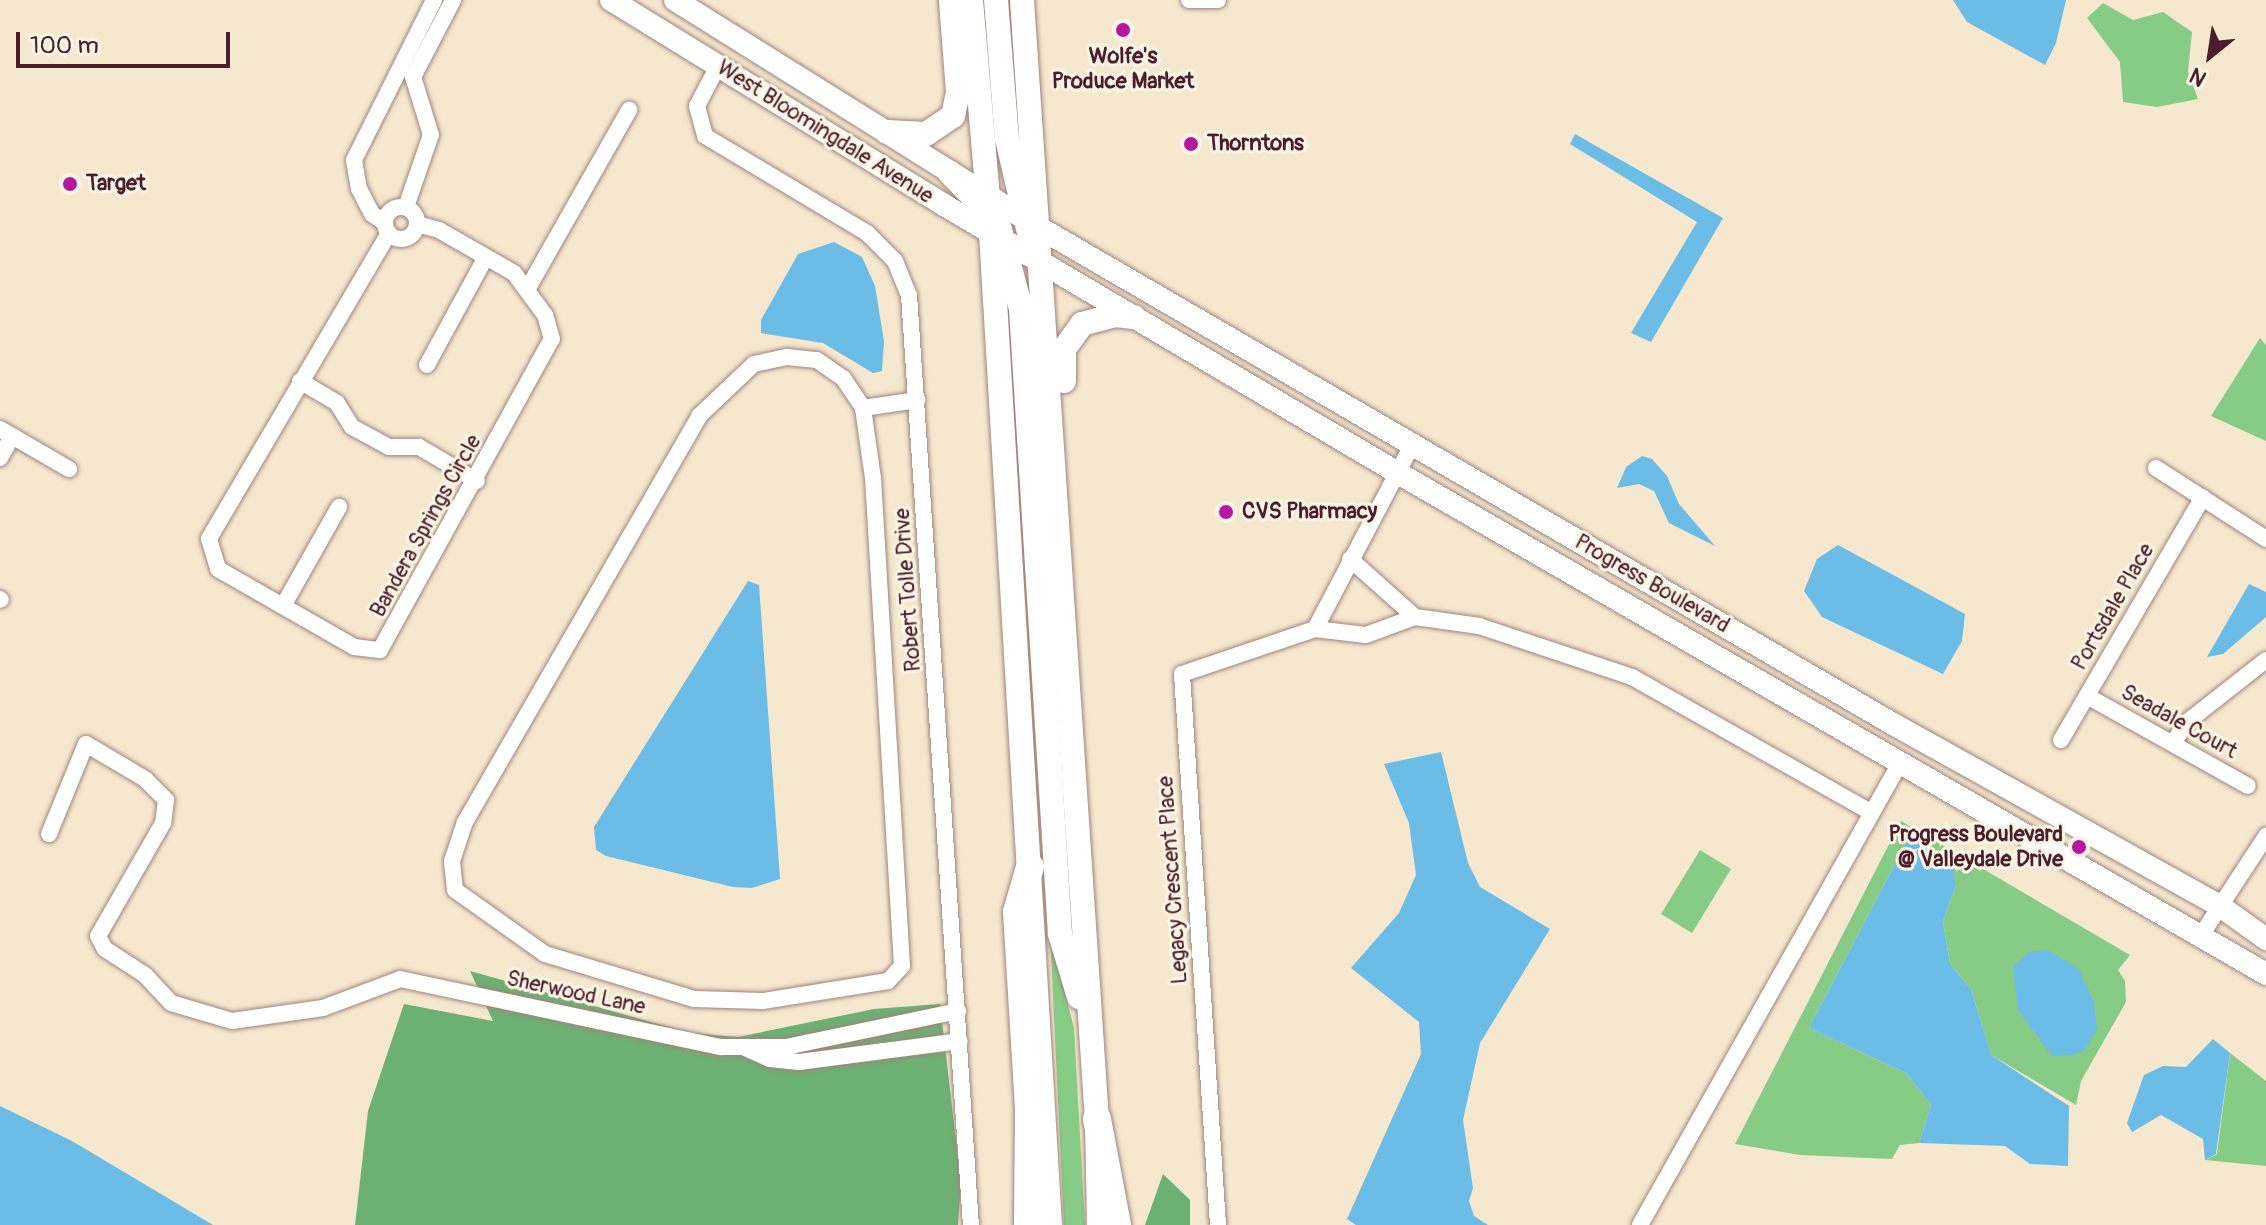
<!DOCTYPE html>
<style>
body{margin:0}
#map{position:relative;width:2266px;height:1225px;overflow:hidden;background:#f5e8cf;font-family:Pangolin,sans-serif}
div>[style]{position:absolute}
.green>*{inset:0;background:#87cc86}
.forest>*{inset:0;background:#6db073}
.water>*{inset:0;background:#6bbce6}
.roads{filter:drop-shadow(0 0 2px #a0847d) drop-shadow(0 0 2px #a0847d)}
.minor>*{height:16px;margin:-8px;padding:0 8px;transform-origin:8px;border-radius:8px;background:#fff}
.minor>.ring{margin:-8px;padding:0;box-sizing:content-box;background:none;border:16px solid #fff;border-radius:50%}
.secondary>*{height:22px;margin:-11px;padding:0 11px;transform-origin:11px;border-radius:11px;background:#fff}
.primary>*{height:24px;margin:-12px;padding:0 12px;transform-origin:12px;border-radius:12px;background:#fff}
.motorway>*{height:28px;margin:-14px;padding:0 14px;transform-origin:14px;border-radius:14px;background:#fff}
.dots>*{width:22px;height:22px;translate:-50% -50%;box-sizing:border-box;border:4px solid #fcf5e5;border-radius:50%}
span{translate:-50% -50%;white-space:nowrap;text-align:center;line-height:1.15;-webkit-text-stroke:6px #fcf5e5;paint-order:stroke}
.poi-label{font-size:22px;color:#4a1f2b;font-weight:700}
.left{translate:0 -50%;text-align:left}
.right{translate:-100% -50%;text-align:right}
.street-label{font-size:22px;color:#4a1f2b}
.north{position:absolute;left:2170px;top:16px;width:80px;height:80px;-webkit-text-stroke:6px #fcf5e5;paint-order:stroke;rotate:210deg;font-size:22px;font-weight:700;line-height:32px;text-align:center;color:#4a1f2b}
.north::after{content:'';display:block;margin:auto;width:28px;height:36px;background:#4a1f2b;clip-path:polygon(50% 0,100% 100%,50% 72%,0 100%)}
.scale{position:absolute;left:16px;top:32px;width:214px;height:36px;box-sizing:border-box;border:4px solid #4a1f2b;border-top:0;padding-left:10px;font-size:24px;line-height:28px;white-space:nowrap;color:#4a1f2b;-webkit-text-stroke:6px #fcf5e5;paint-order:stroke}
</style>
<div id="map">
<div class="green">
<i style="clip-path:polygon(2103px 3px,2133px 20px,2163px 12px,2192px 32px,2188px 72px,2198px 99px,2157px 107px,2123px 102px,2120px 62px,2087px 18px)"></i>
<i style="clip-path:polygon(2260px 338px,2266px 345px,2266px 441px,2211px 416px)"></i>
<i style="clip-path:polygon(1901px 821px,2130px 955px,2118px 970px,2125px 981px,2126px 1002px,2081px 1081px,2076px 1105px,1991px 1055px,1971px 989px,1950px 964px,1943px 921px,1956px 885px,1908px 839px,1809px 1028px,1906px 1073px,1931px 1105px,1919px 1143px,1900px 1145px,1892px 1159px,1800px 1155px,1735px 1144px)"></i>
<i style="clip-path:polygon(1700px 850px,1731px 869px,1692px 933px,1661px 914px)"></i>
<i style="clip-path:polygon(1050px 934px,1074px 1028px,1085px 1225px,1064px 1225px)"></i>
<i style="clip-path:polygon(2230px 1053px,2266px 1081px,2266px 1166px,2205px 1160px,2217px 1154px)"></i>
</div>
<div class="forest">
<i style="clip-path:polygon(470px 971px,690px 1033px,738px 1037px,874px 1009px,940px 1004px,961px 1183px,958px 1225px,355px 1225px,368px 1111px,404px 1004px,493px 1021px)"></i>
<i style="clip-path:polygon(1163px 1174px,1190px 1200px,1190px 1225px,1145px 1225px)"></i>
</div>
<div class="water">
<i style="clip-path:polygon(1953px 0,2066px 0,2056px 43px,2045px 65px,1967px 22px)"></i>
<i style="clip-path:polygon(1575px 134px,1723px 218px,1651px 342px,1631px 333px,1697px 222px,1570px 144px)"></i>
<i style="clip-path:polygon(834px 242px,862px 257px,875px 286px,884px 341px,882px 371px,873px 373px,823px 343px,761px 333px,761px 320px,798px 254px)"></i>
<i style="clip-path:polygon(1642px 456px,1652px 459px,1667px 476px,1679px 504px,1715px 546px,1669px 523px,1654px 491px,1639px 484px,1617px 488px,1626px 467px)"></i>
<i style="clip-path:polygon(1838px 545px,1965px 614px,1962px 641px,1943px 674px,1822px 617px,1804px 591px,1817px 559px)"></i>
<i style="clip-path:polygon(748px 581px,759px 585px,780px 879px,752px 888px,733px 887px,606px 856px,596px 850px,594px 827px)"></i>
<i style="clip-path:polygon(2249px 584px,2266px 592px,2266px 617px,2223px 654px,2207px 657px)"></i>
<i style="clip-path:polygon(1441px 752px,1468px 863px,1480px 887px,1550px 929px,1480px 1043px,1463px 1120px,1473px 1188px,1469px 1201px,1474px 1216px,1488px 1225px,1356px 1225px,1347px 1219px,1421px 1054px,1419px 1022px,1351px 968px,1399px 913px,1416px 875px,1409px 823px,1384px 764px)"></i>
<i style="clip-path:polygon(1908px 839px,1930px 848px,1953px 866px,1956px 885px,1943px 921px,1950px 964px,1971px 989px,1991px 1055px,2069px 1106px,2068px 1166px,2030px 1164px,2005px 1146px,1919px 1143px,1931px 1105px,1906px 1073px,1809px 1028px)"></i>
<i style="clip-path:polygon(2047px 950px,2078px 968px,2094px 1002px,2097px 1029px,2085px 1049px,2074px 1055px,2052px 1056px,2018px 1010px,2013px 966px,2029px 952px)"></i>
<i style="clip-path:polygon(2213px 1039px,2230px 1053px,2216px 1154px,2205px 1160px,2203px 1139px,2161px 1115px,2132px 1132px,2127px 1123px,2144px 1075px,2163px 1066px,2186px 1067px)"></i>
<i style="clip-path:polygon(0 1106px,72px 1141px,213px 1225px,0 1225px)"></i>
</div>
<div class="roads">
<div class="minor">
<i style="left:1189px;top:0;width:29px"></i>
<i style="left:718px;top:66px;width:45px;rotate:117.7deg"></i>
<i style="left:697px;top:106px;width:31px;rotate:75deg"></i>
<i style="left:705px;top:136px;width:189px;rotate:30.9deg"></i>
<i style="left:867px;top:233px;width:40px;rotate:45deg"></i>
<i style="left:895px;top:261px;width:37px;rotate:68deg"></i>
<i style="left:909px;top:295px;width:932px;rotate:86.19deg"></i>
<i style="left:406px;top:207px;width:76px;rotate:-70.9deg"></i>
<i style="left:431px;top:135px;width:61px;rotate:-107.2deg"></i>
<i style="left:413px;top:77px;width:87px;rotate:-62.5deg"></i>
<i class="ring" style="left:385px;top:207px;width:16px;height:16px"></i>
<i style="left:385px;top:223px;width:16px;rotate:-145deg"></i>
<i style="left:372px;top:214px;width:28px;rotate:-117deg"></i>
<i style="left:359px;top:189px;width:29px;rotate:-100deg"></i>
<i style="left:354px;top:160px;width:179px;rotate:-63.4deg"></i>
<i style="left:389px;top:233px;width:355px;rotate:120.5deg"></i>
<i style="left:209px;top:539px;width:31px;rotate:73deg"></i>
<i style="left:218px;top:569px;width:157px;rotate:29.8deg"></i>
<i style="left:354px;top:647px;width:26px;rotate:7deg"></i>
<i style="left:380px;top:650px;width:355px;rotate:-61.1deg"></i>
<i style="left:552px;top:339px;width:25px;rotate:-106deg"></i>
<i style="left:545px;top:315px;width:52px;rotate:-126.4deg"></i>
<i style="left:514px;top:273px;width:86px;rotate:-150.2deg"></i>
<i style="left:439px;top:230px;width:23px;rotate:-165deg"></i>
<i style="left:528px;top:288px;width:205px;rotate:-60.4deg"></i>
<i style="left:787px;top:357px;width:30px;rotate:6deg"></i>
<i style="left:817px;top:360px;width:32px;rotate:35deg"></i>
<i style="left:843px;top:378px;width:36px;rotate:56deg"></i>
<i style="left:863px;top:408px;width:71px;rotate:81.9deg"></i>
<i style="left:873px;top:478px;width:489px;rotate:86.6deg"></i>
<i style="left:902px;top:966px;width:21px;rotate:133deg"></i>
<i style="left:888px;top:981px;width:127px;rotate:170.9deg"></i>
<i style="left:763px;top:1001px;width:69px;rotate:-178.3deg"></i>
<i style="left:694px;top:999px;width:156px;rotate:-163.2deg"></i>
<i style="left:545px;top:954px;width:110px;rotate:-144.6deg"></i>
<i style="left:455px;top:890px;width:29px;rotate:-96deg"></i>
<i style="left:452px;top:861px;width:41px;rotate:-71.6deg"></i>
<i style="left:465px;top:822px;width:469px;rotate:-60deg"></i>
<i style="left:699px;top:416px;width:76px;rotate:-43.4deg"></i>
<i style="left:754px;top:364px;width:34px;rotate:-12deg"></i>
<i style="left:427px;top:365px;width:123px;rotate:-61.4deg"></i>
<i style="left:300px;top:381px;width:43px;rotate:30.7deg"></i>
<i style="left:337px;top:403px;width:28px;rotate:58deg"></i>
<i style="left:352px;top:427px;width:42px;rotate:28.4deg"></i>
<i style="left:389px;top:447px;width:30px"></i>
<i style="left:419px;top:447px;width:67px;rotate:30.4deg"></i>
<i style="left:863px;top:408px;width:55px;rotate:-8.4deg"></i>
<i style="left:0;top:429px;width:80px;rotate:30.1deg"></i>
<i style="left:0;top:458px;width:25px;rotate:-61deg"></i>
<i style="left:2156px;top:468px;width:131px;rotate:32.8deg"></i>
<i style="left:1350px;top:559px;width:87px;rotate:41.7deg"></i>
<i style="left:0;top:599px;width:1px;rotate:45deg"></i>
<i style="left:283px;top:606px;width:114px;rotate:-60.5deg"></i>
<i style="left:1315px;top:629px;width:210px;rotate:-62.2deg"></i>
<i style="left:2087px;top:696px;width:184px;rotate:29.2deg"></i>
<i style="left:2061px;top:740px;width:281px;rotate:-59.7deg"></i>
<i style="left:2173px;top:743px;width:25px;rotate:-56deg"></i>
<i style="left:2187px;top:722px;width:100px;rotate:-38.1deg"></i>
<i style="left:49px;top:834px;width:97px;rotate:-67.7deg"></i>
<i style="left:86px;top:744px;width:69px;rotate:30.7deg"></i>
<i style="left:145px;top:779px;width:30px;rotate:45deg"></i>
<i style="left:166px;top:800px;width:23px;rotate:97deg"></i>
<i style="left:163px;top:823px;width:130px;rotate:119.9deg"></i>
<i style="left:98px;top:936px;width:15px;rotate:62deg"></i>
<i style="left:105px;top:949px;width:48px;rotate:33deg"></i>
<i style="left:145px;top:975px;width:38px;rotate:47deg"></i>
<i style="left:171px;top:1003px;width:64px;rotate:16.4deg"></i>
<i style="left:232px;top:1021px;width:92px;rotate:-8.1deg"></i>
<i style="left:323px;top:1008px;width:82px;rotate:-20.6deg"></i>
<i style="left:400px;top:979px;width:328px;rotate:12deg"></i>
<i style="left:721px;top:1047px;width:65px"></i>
<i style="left:786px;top:1047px;width:176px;rotate:-11.8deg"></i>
<i style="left:2200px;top:937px;width:121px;rotate:-56.8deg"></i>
<i style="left:745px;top:1048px;width:27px;rotate:24deg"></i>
<i style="left:770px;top:1059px;width:29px;rotate:6deg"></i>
<i style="left:799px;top:1062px;width:162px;rotate:-7.4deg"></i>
<i style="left:1218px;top:1225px;width:552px;rotate:-93.74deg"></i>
<i style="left:1182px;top:674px;width:140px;rotate:-18.7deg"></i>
<i style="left:1315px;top:629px;width:51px;rotate:6.7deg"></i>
<i style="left:1366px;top:635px;width:52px;rotate:-20.2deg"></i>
<i style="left:1415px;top:617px;width:65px;rotate:8deg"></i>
<i style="left:1479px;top:626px;width:161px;rotate:18.4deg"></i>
<i style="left:1632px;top:677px;width:274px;rotate:29.5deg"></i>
<i style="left:1640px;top:1225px;width:530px;rotate:-60.63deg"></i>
</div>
<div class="secondary">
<i style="left:611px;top:0;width:391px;rotate:31.6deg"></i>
<i style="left:944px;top:205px;width:527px;rotate:30.55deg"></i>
<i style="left:1398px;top:473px;width:1002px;rotate:29.99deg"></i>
<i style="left:675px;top:0;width:428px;rotate:32deg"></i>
<i style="left:1038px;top:227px;width:989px;rotate:30.17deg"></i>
<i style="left:1893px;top:724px;width:374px;rotate:29.1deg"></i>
<i style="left:2220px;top:906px;width:57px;rotate:35.7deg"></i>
</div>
<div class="primary">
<i style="left:971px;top:0;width:234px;rotate:85.1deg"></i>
<i style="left:991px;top:233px;width:994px;rotate:86.6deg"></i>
<i style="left:996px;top:0;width:139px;rotate:85.5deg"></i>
<i style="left:1007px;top:139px;width:97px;rotate:76.8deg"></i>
<i style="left:1022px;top:0;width:1122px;rotate:86.17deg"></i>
<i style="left:1097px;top:1119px;width:106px;rotate:88.9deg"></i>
<i style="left:887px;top:132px;width:39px;rotate:3deg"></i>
<i style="left:926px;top:134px;width:32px;rotate:-34deg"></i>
<i style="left:953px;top:116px;width:25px;rotate:-78deg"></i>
<i style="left:958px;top:92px;width:92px;rotate:-94.4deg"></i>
<i style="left:949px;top:172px;width:70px;rotate:45.6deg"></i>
<i style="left:998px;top:222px;width:90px;rotate:75.2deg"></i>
<i style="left:1021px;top:309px;width:626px;rotate:86.43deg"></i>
<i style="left:1060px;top:934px;width:66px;rotate:73.2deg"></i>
<i style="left:1064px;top:381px;width:32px;rotate:-90deg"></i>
<i style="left:1064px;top:349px;width:31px;rotate:-54deg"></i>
<i style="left:1082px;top:324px;width:34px;rotate:-15deg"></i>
<i style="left:1115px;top:315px;width:19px;rotate:6deg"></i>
</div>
<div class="motorway">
<i style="left:1097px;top:1119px;width:108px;rotate:79.3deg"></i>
<i style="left:1028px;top:1225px;width:117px;rotate:-89.5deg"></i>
<i style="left:1029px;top:1108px;width:196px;rotate:-93.5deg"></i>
<i style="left:1017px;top:912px;width:47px;rotate:-73.9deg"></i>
</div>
</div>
<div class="dots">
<i style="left:1123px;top:30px;background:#b5179e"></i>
<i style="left:1191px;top:144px;background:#b5179e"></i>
<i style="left:70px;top:184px;background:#b5179e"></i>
<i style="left:1226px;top:512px;background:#b5179e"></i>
<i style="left:2079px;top:847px;background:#b5179e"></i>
</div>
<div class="poi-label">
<span style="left:1123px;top:69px">Wolfe's<br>Produce Market</span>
<span class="left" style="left:1207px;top:144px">Thorntons</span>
<span class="left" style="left:86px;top:184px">Target</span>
<span class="left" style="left:1242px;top:512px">CVS Pharmacy</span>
<span class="right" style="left:2063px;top:847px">Progress Boulevard<br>@ Valleydale Drive</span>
</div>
<div class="street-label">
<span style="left:825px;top:132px;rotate:32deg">West Bloomingdale Avenue</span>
<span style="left:426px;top:526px;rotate:-61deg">Bandera Springs Circle</span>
<span style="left:1652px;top:584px;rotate:30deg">Progress Boulevard</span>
<span style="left:908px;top:590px;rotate:-94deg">Robert Tolle Drive</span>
<span style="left:2113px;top:607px;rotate:-60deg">Portsdale Place</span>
<span style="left:2179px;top:722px;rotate:29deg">Seadale Court</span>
<span style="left:1173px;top:880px;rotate:-94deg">Legacy Crescent Place</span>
<span style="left:576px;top:993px;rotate:12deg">Sherwood Lane</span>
</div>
<div class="north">N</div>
<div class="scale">100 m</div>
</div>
